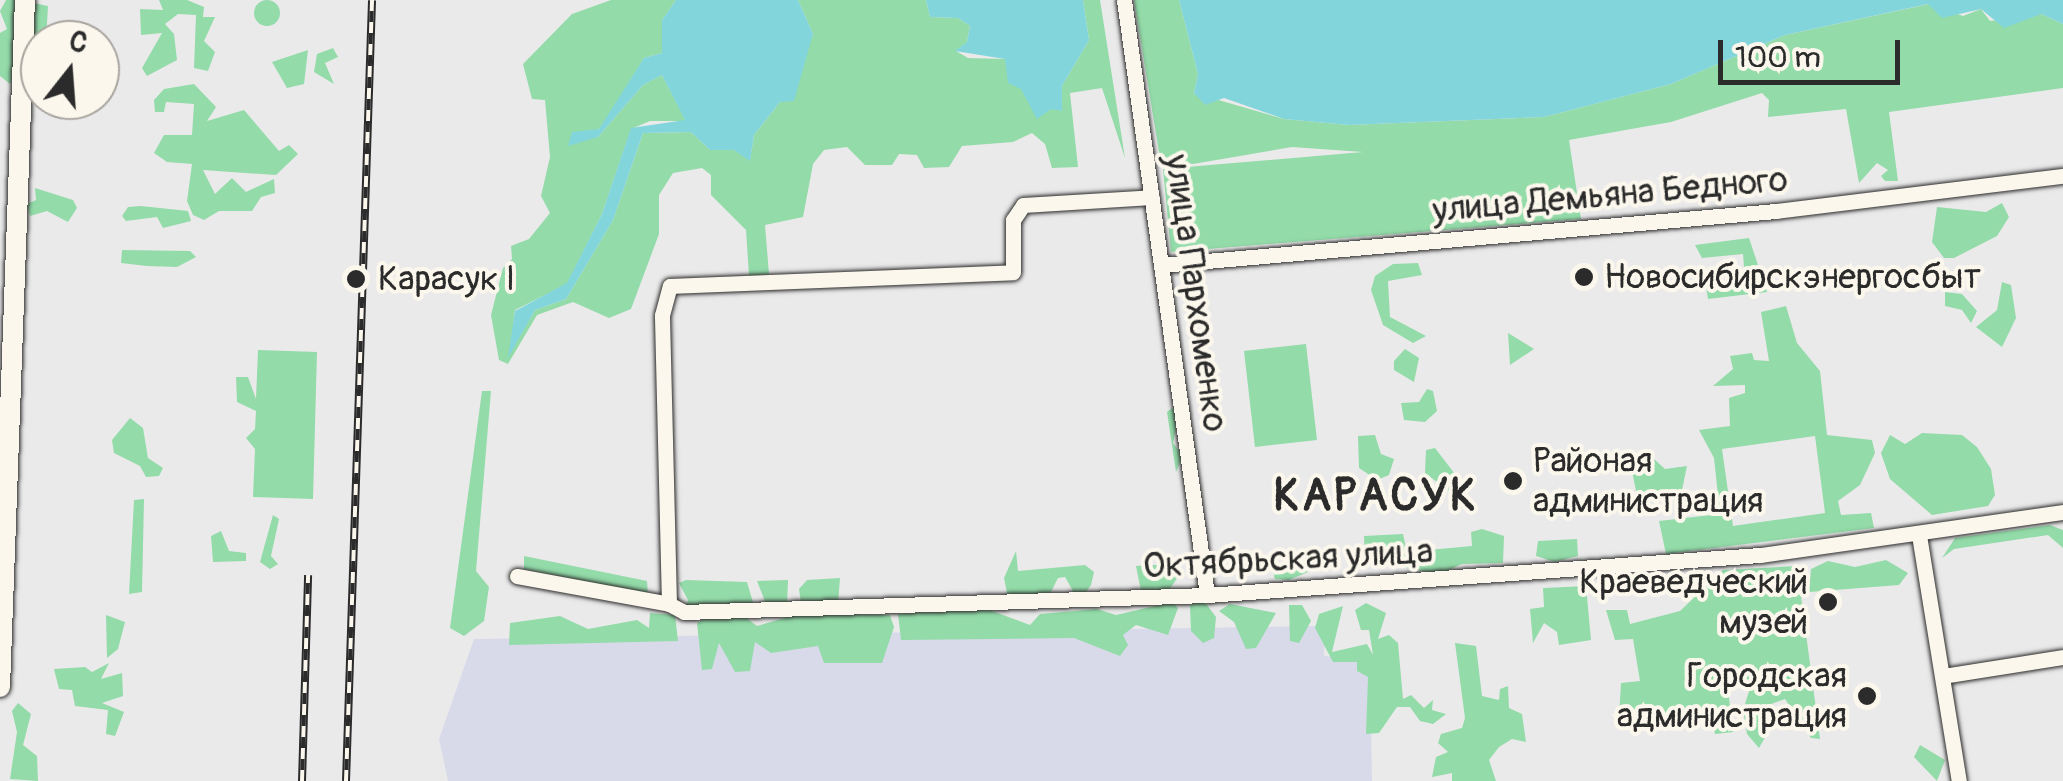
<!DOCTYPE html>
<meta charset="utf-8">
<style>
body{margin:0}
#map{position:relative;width:2063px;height:781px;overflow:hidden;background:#ebeaeb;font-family:Pangolin,sans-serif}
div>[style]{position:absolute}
.built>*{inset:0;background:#d8daea}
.green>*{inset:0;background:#93dba9}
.round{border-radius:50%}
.water>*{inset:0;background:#83d5dc}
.roads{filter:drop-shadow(0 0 2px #2b2b2b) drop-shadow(0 0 2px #2b2b2b)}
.minor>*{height:15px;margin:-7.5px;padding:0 7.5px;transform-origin:7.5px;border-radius:7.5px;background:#fbf7ec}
.major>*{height:20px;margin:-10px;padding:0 10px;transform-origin:10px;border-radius:10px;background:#fbf7ec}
.rail>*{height:8px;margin-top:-4px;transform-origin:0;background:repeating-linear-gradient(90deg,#fbf7ec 0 11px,#2b2b2b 0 22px);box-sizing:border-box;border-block:2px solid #2b2b2b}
.dots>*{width:28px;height:28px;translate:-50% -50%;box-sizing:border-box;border:5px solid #fbf7ec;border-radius:50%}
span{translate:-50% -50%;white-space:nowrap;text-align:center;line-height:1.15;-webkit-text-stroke:8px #fbf7ec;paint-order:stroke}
.street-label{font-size:35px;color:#2b2b2b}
.poi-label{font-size:35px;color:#2b2b2b}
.left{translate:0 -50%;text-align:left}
.right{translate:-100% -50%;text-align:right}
.district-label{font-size:45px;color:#2b2b2b;font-weight:700;letter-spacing:2.5px}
.north{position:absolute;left:20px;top:20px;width:100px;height:100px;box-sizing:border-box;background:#fbf7ec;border:2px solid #a8a59f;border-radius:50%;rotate:17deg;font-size:28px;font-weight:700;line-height:40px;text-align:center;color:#2b2b2b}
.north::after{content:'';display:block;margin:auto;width:35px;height:45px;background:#2b2b2b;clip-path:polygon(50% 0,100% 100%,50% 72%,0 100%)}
.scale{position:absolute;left:1718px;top:40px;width:182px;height:45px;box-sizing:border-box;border:5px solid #2b2b2b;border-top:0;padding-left:12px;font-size:30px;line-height:35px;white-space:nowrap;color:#2b2b2b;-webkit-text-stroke:8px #fbf7ec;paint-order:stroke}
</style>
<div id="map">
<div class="built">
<i style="clip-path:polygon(1325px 626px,1324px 656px,1370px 658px,1372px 781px,448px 781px,439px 739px,474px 639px)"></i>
</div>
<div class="green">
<i class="round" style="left:254px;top:0;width:26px;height:26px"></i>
<i style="clip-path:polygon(6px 0,17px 0,16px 66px,10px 84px,0 76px,0 33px,7px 29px,0 11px)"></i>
<i style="clip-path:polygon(159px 0,187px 0,204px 7px,203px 17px,215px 17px,204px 41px,215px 52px,208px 71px,194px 68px,196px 15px,178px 14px,165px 24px,174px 34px,177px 60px,147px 76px,142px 68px,162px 33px,141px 35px,140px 9px,163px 10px)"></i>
<i style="clip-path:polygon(611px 0,676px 0,662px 20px,662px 53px,644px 58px,619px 104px,599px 129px,584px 134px,598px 137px,643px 85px,662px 75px,686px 121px,650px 121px,631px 129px,602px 214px,567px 284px,515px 310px,510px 353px,535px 310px,566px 299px,613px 220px,643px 133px,691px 132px,710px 150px,734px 150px,750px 160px,754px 135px,780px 102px,813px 34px,798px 0,926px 0,930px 17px,958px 18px,970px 26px,967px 42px,956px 51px,968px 58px,1006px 59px,1021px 89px,1061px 111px,1062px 86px,1089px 40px,1083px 0,1100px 0,1125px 158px,1102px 88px,1070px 93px,1078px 167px,1052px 168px,1045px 144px,1032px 133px,1013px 142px,962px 146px,949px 167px,924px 168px,917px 155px,899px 154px,892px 165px,865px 165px,847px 147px,824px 150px,813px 164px,803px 217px,765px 225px,769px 274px,749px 276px,746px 230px,711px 195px,711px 175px,702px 168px,673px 173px,659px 195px,659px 234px,631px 309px,609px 318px,573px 302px,537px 315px,508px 364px,499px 360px,491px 315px,503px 268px,512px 259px,511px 246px,529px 239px,550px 213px,541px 196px,550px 157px,545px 100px,532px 99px,523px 64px,572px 14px)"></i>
<i style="clip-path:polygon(1134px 0,1179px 0,1198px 74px,1194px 93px,1284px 119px,1349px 125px,1544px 117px,1671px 84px,1785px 35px,1929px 4px,1963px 16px,1981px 9px,1990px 21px,2041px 14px,2063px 24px,2063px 88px,1889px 112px,1898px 181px,1885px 181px,1881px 176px,1888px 170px,1877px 163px,1859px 183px,1846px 109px,1768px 117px,1769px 100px,1762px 93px,1671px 122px,1569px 140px,1581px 219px,1171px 252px,1163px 169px,1363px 152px,1292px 147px,1193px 164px,1160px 158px)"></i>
<i style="clip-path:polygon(34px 3px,48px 6px,46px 40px,29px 36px)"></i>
<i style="clip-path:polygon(333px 48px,338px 57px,325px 63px,334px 84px,314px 72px,317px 54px)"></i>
<i style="clip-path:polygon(308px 50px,304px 84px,287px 88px,272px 62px)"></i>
<i style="clip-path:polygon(194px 84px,216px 107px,207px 121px,244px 110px,279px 151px,289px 145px,298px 154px,276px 175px,203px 170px,215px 194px,232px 178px,246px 192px,274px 179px,275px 193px,261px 197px,252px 211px,219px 211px,204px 220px,193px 215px,187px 201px,192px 164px,167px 162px,154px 153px,164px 135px,192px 135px,194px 104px,166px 102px,164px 112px,155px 112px,154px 100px,164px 89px)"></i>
<i style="clip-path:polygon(35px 188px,73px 200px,77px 208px,68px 222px,47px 211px,30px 216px,27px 204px,36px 200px)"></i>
<i style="clip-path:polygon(2002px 203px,2009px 217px,1997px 236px,1954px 258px,1944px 258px,1932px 242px,1937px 207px,1986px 212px)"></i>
<i style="clip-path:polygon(141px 206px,188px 211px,191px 221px,163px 228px,157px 217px,126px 221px,122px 216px,128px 207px)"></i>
<i style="clip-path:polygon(1749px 238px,1767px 292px,1708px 299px,1706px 286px,1745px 280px,1743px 254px,1702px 258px,1695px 245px)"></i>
<i style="clip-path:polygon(122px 250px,190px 251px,196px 257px,177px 267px,147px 266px,121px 263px)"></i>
<i style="clip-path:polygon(1418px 263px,1422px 275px,1388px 281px,1390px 317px,1426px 336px,1413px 343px,1383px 325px,1371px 290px,1375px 276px,1393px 264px)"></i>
<i style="clip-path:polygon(2002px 282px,2011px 285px,2016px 318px,2002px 347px,1976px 327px,1997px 310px)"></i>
<i style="clip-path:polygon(1945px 292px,1962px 294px,1977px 311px,1971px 323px,1962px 310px,1945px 306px)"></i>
<i style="clip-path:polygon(evenodd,1786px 306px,1797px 343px,1820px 371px,1827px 435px,1872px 440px,1875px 453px,1860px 485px,1838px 501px,1841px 515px,1871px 513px,1874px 528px,1666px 554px,1659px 521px,1720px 514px,1714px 458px,1699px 430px,1730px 426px,1729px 398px,1745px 393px,1745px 385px,1713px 386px,1733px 369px,1730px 356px,1752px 353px,1754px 360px,1769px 361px,1761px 312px,1786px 306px,1815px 436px,1825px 513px,1733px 526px,1722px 449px,1815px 436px)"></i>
<i style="clip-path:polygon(1508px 333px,1534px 349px,1510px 365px)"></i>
<i style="clip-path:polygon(1306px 344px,1317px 440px,1255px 447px,1244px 351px)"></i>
<i style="clip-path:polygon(1405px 349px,1419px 358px,1414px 382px,1394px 370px,1394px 361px)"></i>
<i style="clip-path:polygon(258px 350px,317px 352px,313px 499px,253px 497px,255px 449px,246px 438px,255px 429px,256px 411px,237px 402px,236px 377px,248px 377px,256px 399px)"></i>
<i style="clip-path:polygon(1427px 389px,1433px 391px,1437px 411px,1425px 422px,1404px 420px,1401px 403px,1419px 402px)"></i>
<i style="clip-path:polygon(482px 391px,491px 391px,476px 571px,489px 587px,484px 621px,464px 636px,450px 628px)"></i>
<i style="clip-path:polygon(1172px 408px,1179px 416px,1173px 443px,1183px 456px,1176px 472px,1167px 412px)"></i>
<i style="clip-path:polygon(130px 418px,143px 428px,148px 458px,163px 468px,159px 476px,146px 477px,140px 466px,114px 453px,112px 440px)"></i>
<i style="clip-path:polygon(1922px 433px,1962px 435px,1977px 447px,1991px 469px,1995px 495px,1988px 506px,1932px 515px,1890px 479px,1881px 453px,1890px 435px,1905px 444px)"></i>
<i style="clip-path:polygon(1375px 435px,1381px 454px,1394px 459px,1389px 475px,1377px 480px,1359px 468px,1358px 436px)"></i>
<i style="clip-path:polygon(1435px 448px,1458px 478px,1453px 494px,1425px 473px,1426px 450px)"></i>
<i style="clip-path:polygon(1654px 459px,1665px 469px,1687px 466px,1682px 490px,1638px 501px,1630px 461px)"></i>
<i style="clip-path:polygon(144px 499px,142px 592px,129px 594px,134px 500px)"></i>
<i style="clip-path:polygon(273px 515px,279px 519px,271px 556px,278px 564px,270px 569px,260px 562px)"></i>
<i style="clip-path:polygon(2050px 525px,2063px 530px,2063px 548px,2048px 535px,1954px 549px,1942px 558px,1955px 538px)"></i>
<i style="clip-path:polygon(1482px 529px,1504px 536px,1503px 563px,1462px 564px,1440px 574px,1406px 568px,1399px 558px,1365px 560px,1364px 536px,1403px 534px,1407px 552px,1472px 546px,1471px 532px)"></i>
<i style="clip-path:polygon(221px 531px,229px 551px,246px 553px,246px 561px,213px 562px,211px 536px)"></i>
<i style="clip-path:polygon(1577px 539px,1578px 556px,1555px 562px,1536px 556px,1538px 541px)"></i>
<i style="clip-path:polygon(1016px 551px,1018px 571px,1085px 565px,1094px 572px,1091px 585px,1082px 598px,1065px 599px,1073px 591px,1065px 577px,1058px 578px,1050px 594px,1008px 598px,1004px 578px)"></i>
<i style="clip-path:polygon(524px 556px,647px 581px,648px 594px,524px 569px)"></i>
<i style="clip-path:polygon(1886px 560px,1908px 573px,1899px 585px,1809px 592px,1811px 569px,1828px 561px,1855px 567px)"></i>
<i style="clip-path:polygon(1171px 564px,1178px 577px,1167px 593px,1141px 591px,1136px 566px)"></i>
<i style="clip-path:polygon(1303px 564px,1308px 572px,1289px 580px,1275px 579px,1271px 567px)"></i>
<i style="clip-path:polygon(1797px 566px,1820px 739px,1811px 738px,1785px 699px,1763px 707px,1767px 734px,1759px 748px,1747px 734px,1743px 710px,1753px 679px,1738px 681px,1735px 668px,1701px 672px,1727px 681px,1733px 732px,1715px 734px,1713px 723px,1682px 717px,1674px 708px,1655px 721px,1619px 717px,1621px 683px,1640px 681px,1633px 639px,1615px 640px,1606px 610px,1627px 610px,1630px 624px,1680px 611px,1723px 570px)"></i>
<i style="clip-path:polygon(840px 578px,838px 604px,801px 603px,799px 589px,807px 580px)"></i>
<i style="clip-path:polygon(686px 580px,747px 582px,754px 606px,685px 609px,688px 600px,679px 583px)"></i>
<i style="clip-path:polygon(788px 580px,787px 607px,768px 609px,757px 581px)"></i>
<i style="clip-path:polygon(1586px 586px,1591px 640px,1559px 645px,1557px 632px,1544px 623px,1533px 643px,1530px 609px,1544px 607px,1543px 588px)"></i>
<i style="clip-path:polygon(1204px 601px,1216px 617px,1214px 638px,1203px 643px,1191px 631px,1190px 605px)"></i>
<i style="clip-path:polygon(1172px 602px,1178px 608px,1168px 635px,1136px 625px,1123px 635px,1128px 645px,1120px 656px,1074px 638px,901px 640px,898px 614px,984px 608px,1030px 625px,1040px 614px,1097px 609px,1116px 615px)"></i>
<i style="clip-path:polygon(1366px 603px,1386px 613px,1378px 639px,1389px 635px,1398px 643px,1403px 699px,1411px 695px,1424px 708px,1433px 700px,1432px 710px,1446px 714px,1433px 724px,1420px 721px,1410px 707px,1397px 707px,1379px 733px,1366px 734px,1368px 677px,1357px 671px,1357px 662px,1333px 662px,1315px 628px,1319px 614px,1343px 606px,1332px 652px,1367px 644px,1373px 655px,1369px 630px,1361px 630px,1355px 610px)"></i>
<i style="clip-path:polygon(1230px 604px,1276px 613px,1256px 648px,1246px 649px,1234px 622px,1219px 611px)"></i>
<i style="clip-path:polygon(1289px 605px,1302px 605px,1311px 621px,1299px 643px,1290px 641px)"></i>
<i style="clip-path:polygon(715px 612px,741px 614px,757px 626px,798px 614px,890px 615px,894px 627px,882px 663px,824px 663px,818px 646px,771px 653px,755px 642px,750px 671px,735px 672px,719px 643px,712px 669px,702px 670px,697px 623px)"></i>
<i style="clip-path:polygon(650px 613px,675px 615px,678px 641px,509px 645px,510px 623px,560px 616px,588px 629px,637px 620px,649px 628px)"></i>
<i style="clip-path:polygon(106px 615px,125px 622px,118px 649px,107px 658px)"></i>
<i style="clip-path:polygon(1455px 643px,1476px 646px,1482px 696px,1499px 700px,1500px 689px,1508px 686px,1509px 708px,1522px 714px,1526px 742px,1512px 739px,1499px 747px,1489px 760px,1496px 781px,1452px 781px,1452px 773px,1432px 777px,1436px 757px,1448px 752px,1438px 743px,1441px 734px,1462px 728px,1465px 718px)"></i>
<i style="clip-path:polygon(109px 663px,101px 679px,122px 673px,123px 696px,102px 703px,124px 712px,115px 736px,106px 734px,108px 710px,75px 706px,72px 690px,59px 689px,54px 669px,85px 667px,92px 672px)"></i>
<i style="clip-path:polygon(18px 703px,31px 714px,23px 745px,37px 756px,38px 781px,10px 779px,17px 732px,12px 711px)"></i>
<i style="clip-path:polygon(1920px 745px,1945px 760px,1937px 781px,1914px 757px)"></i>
</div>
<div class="water">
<i style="clip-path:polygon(676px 0,798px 0,813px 34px,794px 101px,780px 102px,754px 135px,750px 161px,734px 150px,710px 150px,691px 132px,643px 133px,613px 220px,566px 299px,535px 310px,508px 358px,515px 311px,567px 283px,602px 214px,631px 128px,685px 120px,662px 75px,643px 85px,598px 137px,568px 146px,572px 132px,599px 129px,644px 58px,662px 53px,662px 20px)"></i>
<i style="clip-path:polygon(926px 0,1083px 0,1089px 40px,1062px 86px,1062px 111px,1051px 109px,1037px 119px,1021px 89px,1008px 83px,1005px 59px,955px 51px,967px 42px,970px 26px,958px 18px,930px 17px)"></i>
<i style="clip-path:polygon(1179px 0,2063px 0,2063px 24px,2041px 14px,2004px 28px,1981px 9px,1942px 18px,1928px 4px,1785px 35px,1671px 84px,1544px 117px,1349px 125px,1284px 119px,1224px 98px,1205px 105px,1194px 93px,1198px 74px)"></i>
</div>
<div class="roads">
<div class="minor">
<i style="left:1124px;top:0;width:601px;rotate:82.06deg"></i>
<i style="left:1161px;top:265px;width:617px;rotate:-5.02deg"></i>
<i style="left:1776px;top:211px;width:289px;rotate:-7deg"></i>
<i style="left:1919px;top:535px;width:249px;rotate:80.8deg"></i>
<i style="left:517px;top:576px;width:155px;rotate:10.4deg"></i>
<i style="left:669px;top:604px;width:17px;rotate:28deg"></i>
<i style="left:684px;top:612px;width:523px;rotate:-1.86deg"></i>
<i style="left:1207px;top:595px;width:554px;rotate:-4.14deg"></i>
<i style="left:1760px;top:555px;width:306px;rotate:-8.1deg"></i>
<i style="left:669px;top:604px;width:289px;rotate:-91.4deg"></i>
<i style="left:662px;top:315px;width:30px;rotate:-75deg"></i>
<i style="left:670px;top:286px;width:343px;rotate:-2.3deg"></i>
<i style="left:1013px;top:272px;width:52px;rotate:-90deg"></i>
<i style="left:1013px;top:220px;width:18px;rotate:-56deg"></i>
<i style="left:1023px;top:205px;width:129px;rotate:-3.5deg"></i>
<i style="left:1943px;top:676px;width:121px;rotate:-9deg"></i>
</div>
<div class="major">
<i style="left:0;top:687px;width:687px;rotate:-87.92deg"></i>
</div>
</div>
<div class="rail">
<i style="left:302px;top:781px;width:206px;rotate:-88.3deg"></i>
<i style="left:346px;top:781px;width:781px;rotate:-88.09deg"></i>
</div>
<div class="dots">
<i style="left:1584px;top:277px;background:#2b2b2b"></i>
<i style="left:356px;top:279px;background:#2b2b2b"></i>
<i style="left:1513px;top:481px;background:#2b2b2b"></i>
<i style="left:1828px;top:602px;background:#2b2b2b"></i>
<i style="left:1867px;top:696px;background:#2b2b2b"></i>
</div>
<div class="street-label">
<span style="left:1610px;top:195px;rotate:-5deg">улица Демьяна Бедного</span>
<span style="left:1196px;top:293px;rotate:82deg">улица Пархоменко</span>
<span style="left:1288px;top:559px;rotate:-3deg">Октябрьская улица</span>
</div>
<div class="poi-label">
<span class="left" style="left:1604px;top:277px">Новосибирскэнергосбыт</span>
<span class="left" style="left:378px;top:279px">Карасук I</span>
<span class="left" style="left:1533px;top:481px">Районая<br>администрация</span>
<span class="right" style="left:1808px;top:602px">Краеведческий<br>музей</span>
<span class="right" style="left:1847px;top:696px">Городская<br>администрация</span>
</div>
<div class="district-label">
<span style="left:1376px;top:497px">КАРАСУК</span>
</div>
<div class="north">С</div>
<div class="scale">100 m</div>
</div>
